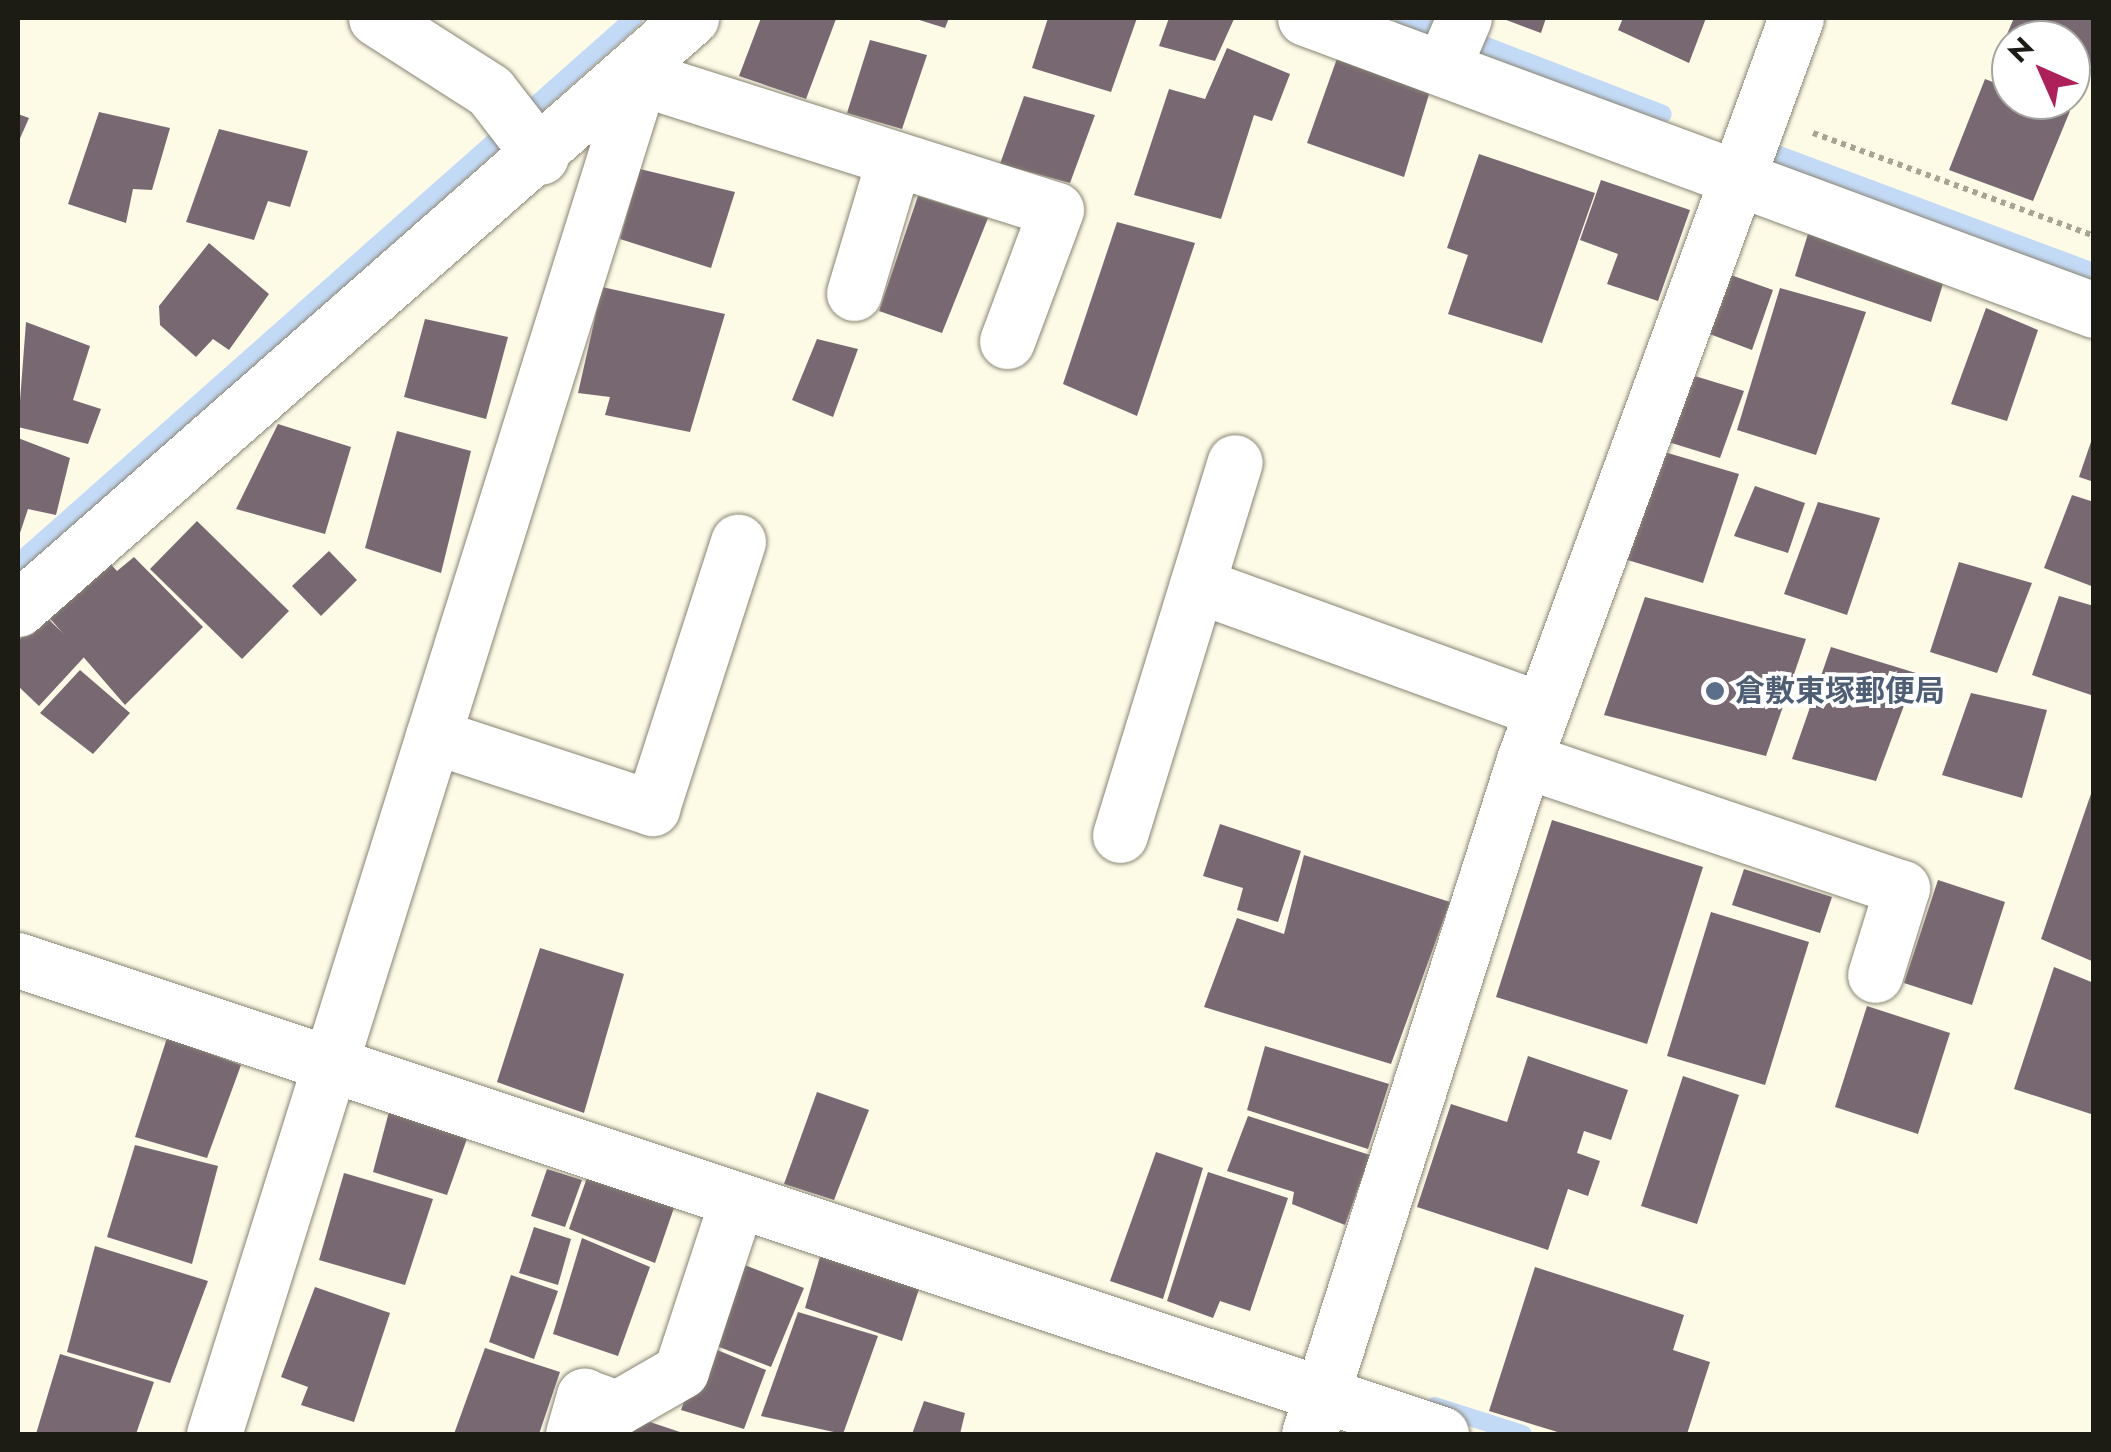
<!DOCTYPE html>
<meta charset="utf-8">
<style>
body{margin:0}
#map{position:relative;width:2111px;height:1452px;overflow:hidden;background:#fdfae6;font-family:Jost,"Noto Sans JP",sans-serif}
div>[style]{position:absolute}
.stream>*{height:18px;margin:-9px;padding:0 9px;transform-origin:9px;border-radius:9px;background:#c3daf6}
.building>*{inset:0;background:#786872}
.path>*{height:6px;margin-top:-3px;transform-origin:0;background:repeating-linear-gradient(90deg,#a6a495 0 5px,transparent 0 10px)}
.roads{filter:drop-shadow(0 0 2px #888473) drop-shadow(0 0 2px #888473)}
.minor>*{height:55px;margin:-27.5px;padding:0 27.5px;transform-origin:27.5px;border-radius:27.5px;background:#fff}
.dots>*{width:28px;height:28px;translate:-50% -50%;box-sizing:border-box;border:5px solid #fff;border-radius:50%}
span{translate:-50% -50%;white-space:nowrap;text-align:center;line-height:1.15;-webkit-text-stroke:8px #fff;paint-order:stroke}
.service-label{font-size:30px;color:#4e5e75;font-weight:700}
.left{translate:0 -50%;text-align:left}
.frame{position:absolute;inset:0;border:20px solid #1c1b14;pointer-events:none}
.north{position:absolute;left:1991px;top:20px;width:100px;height:100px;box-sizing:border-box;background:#fff;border:2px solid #a4a4a1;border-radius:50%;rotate:315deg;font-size:28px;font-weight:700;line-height:40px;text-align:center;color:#1c1b14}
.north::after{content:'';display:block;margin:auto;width:35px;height:45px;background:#ae205a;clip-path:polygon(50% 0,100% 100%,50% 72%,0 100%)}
</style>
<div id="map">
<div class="stream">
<i style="left:1404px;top:18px;width:37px;rotate:19deg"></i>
<i style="left:1476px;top:42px;width:200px;rotate:21.1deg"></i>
<i style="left:1779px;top:155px;width:336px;rotate:20.4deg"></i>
<i style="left:18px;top:563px;width:822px;rotate:-41.5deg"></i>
<i style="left:1435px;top:1406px;width:92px;rotate:17.7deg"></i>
</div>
<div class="building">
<i style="clip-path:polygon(761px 18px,836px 19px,806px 99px,739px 76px)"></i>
<i style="clip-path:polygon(913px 18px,949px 18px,945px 28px)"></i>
<i style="clip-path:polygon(1048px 18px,1137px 18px,1111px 92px,1032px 68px)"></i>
<i style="clip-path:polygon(1169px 18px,1229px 18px,1234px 19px,1215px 61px,1159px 46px)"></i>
<i style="clip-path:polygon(1501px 18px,1546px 18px,1541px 33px)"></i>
<i style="clip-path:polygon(1623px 18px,1706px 18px,1689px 63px,1618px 30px)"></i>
<i style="clip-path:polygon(2014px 18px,2094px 18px,2094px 67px,2071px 61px,2071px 40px,2004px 41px)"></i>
<i style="clip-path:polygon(870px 40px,927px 55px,902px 129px,847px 113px)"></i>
<i style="clip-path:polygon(1227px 48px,1290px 74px,1272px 121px,1254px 115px,1221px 219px,1134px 195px,1169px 89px,1205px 99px)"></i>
<i style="clip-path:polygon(1340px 50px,1433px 81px,1404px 177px,1307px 143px)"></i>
<i style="clip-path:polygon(1985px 79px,2011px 89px,2011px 100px,2070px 111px,2033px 201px,1949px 170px)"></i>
<i style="clip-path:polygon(1024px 96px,1095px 115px,1070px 183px,1000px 164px)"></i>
<i style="clip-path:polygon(99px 112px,170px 128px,152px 190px,133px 189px,126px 223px,68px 204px)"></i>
<i style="clip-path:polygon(18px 114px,29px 118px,18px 143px)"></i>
<i style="clip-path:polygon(219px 129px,308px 151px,290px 207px,268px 201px,254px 240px,186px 222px)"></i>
<i style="clip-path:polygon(1479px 154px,1595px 193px,1542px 343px,1448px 314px,1468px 255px,1447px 248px)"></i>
<i style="clip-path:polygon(640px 169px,735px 192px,711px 268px,620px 239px)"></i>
<i style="clip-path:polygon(1601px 180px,1690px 210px,1658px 301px,1607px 284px,1618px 254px,1580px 240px)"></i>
<i style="clip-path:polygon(918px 196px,988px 218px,942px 333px,879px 311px)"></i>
<i style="clip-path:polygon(1812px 221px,1948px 268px,1931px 322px,1795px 276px)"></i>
<i style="clip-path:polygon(1117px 222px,1195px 243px,1137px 416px,1063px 384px)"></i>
<i style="clip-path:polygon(209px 243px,269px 294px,229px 350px,213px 339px,196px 357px,160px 325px,159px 306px)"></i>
<i style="clip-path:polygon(1728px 274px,1773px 290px,1752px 350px,1707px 333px)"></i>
<i style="clip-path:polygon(602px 287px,725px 314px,690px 432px,605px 415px,610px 397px,578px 393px)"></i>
<i style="clip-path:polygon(1780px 288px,1866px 312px,1816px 455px,1737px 430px)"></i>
<i style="clip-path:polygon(1986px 308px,2038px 330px,2007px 421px,1951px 404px)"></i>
<i style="clip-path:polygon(425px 319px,508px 337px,486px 419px,404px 397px)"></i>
<i style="clip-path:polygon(26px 322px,90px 346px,73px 400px,101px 409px,88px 444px,18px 427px)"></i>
<i style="clip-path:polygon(817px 339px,858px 349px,833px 417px,792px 400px)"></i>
<i style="clip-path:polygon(1685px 373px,1744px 391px,1720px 458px,1662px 440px)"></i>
<i style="clip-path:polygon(278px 424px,351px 447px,325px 534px,236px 509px)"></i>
<i style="clip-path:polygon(397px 431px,471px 451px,441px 573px,365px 548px)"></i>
<i style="clip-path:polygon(2094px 433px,2094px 482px,2079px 477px)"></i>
<i style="clip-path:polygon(18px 438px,70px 458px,56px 515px,28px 509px,18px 539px)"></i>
<i style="clip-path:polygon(1661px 451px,1739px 474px,1703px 583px,1621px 558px)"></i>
<i style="clip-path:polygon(1755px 486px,1805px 503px,1788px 553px,1734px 536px)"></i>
<i style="clip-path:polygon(2072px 495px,2094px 502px,2094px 587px,2044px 568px)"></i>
<i style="clip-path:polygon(1818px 502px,1880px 518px,1847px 615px,1784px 594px)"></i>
<i style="clip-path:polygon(197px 521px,289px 611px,242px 659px,150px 569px)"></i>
<i style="clip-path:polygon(329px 551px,357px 580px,321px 616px,292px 586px)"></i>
<i style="clip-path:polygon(104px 557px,117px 571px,134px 557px,203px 627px,125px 705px,47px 615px)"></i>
<i style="clip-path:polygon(1959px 562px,2032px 583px,1997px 673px,1930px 652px)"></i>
<i style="clip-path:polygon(2059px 596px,2094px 606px,2094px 696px,2032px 675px)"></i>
<i style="clip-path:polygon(1645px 597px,1806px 639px,1766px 756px,1604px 715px)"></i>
<i style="clip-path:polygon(44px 615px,86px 655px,39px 706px,18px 686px,18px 641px)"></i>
<i style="clip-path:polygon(1831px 647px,1916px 673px,1876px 781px,1792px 759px)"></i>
<i style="clip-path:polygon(80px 670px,130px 713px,93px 754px,40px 713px)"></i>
<i style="clip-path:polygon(1971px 693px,2047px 710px,2022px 798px,1942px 775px)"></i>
<i style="clip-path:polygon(2093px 788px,2094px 788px,2094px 962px,2041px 939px)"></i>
<i style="clip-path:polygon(1552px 820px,1703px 867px,1647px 1044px,1496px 997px)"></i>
<i style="clip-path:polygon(1220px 824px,1301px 851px,1278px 922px,1237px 910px,1243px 888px,1203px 876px)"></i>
<i style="clip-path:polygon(1304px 855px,1450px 902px,1391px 1064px,1204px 1007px,1237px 918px,1284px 934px)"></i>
<i style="clip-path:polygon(1744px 869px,1832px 897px,1820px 933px,1732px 905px)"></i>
<i style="clip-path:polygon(1938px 880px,2005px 902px,1972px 1005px,1904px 983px)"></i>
<i style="clip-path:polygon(1711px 912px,1809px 942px,1765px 1085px,1667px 1056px)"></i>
<i style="clip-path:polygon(540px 948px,624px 974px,584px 1113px,497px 1082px)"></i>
<i style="clip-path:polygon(2054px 967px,2094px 983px,2094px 1115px,2014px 1089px)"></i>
<i style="clip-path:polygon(1867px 1006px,1950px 1033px,1918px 1134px,1835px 1107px)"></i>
<i style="clip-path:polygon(167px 1038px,241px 1065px,207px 1158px,135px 1137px)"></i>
<i style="clip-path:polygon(1265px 1046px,1389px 1084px,1368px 1149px,1247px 1110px)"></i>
<i style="clip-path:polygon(1528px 1056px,1628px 1090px,1611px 1140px,1584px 1131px,1577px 1153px,1600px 1161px,1588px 1196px,1568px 1189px,1548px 1250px,1417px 1207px,1451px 1104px,1507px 1122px)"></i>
<i style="clip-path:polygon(1683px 1076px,1739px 1095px,1697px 1224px,1641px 1206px)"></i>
<i style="clip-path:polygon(817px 1092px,869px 1110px,834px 1200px,784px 1184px)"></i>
<i style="clip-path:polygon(390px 1108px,469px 1133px,447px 1195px,373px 1172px)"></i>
<i style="clip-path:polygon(1248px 1116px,1370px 1155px,1345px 1225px,1292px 1204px,1294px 1192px,1227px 1171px)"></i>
<i style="clip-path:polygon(135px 1145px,218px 1166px,192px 1264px,107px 1237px)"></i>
<i style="clip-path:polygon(1156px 1152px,1203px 1168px,1163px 1299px,1110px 1281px)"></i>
<i style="clip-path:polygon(547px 1169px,582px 1180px,565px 1227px,531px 1216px)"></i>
<i style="clip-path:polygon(589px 1172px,676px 1202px,655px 1263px,569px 1229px)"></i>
<i style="clip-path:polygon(1208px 1172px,1288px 1198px,1250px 1311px,1220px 1301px,1213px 1318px,1167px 1301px)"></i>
<i style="clip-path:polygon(344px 1173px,433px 1199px,405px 1285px,319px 1260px)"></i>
<i style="clip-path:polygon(534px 1227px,571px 1239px,558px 1285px,519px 1273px)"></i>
<i style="clip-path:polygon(582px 1238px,650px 1267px,618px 1356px,553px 1334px)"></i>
<i style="clip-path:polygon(95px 1246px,208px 1281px,170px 1383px,67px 1352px)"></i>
<i style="clip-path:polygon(822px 1250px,920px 1286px,902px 1341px,805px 1308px)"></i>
<i style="clip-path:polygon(742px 1264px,804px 1288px,771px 1367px,714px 1345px)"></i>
<i style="clip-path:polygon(1535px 1267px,1684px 1315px,1673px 1350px,1710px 1362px,1687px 1434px,1564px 1434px,1489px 1411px)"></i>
<i style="clip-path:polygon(511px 1275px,558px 1291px,534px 1359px,489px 1342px)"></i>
<i style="clip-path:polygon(315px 1287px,390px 1313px,354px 1422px,301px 1405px,308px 1387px,281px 1377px)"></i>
<i style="clip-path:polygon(798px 1312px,878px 1336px,843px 1434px,761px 1416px)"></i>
<i style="clip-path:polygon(705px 1345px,766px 1370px,744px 1429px,681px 1410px)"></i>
<i style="clip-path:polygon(485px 1348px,560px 1372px,539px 1434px,454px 1434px)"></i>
<i style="clip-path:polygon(60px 1354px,154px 1382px,136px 1434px,36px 1434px)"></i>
<i style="clip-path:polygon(924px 1401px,965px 1413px,960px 1434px,912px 1434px)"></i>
<i style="clip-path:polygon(635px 1417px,686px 1434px,630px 1434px)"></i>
</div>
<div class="path">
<i style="left:1813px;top:133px;width:299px;rotate:20.1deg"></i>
</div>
<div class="roads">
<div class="minor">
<i style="left:376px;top:18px;width:135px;rotate:32.6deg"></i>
<i style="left:490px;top:91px;width:83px;rotate:52.3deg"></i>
<i style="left:1305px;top:18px;width:841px;rotate:20.31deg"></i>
<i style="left:1443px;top:67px;width:53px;rotate:-66.8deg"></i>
<i style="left:641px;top:78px;width:435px;rotate:17.6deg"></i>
<i style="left:1056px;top:210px;width:140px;rotate:110.5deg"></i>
<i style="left:854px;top:293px;width:139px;rotate:-73.3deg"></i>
<i style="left:1197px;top:585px;width:367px;rotate:19.9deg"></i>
<i style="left:18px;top:609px;width:896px;rotate:-41.29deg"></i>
<i style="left:433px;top:736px;width:231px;rotate:18.2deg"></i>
<i style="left:652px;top:808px;width:280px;rotate:-72.1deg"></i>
<i style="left:1524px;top:760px;width:399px;rotate:18.7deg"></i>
<i style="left:1902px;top:888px;width:91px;rotate:107.2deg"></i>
<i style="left:1120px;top:835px;width:390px;rotate:-72.9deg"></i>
<i style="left:18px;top:960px;width:1500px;rotate:18.42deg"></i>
<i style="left:214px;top:1434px;width:1443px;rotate:-72.58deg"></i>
<i style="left:573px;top:1434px;width:40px;rotate:-74deg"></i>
<i style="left:584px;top:1396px;width:35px;rotate:20deg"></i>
<i style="left:617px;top:1408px;width:74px;rotate:-30deg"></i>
<i style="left:681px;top:1371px;width:179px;rotate:-71.8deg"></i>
<i style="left:1309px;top:1434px;width:707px;rotate:-72.31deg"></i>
<i style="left:1524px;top:760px;width:790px;rotate:-69.87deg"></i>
</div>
</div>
<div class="dots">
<i style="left:1715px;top:691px;background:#5c6f8a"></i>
</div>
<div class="service-label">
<span class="left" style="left:1735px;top:691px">倉敷東塚郵便局</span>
</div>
<div class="frame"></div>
<div class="north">N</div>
</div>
